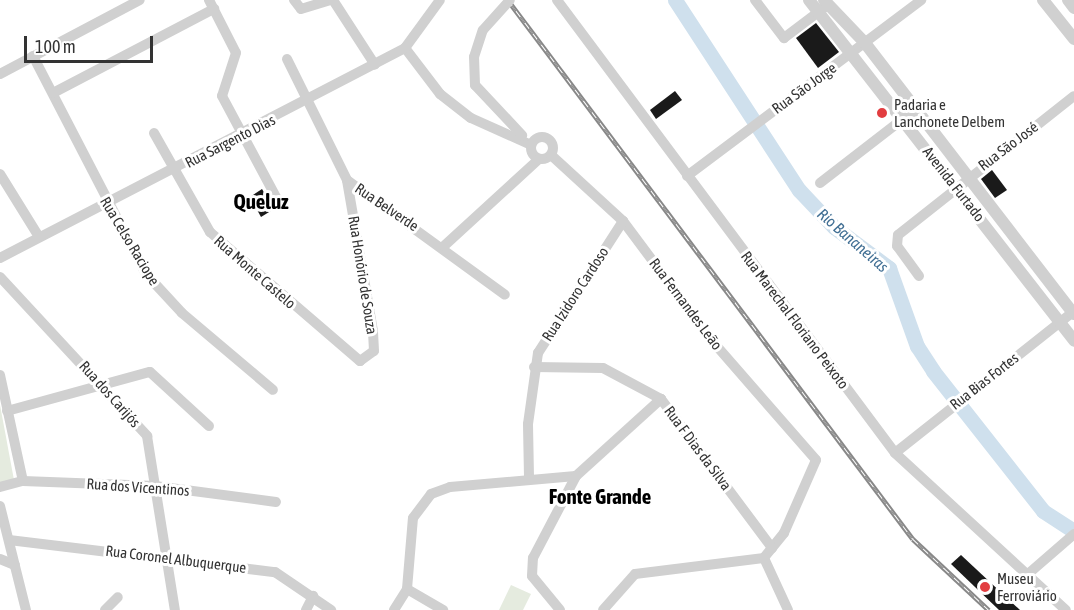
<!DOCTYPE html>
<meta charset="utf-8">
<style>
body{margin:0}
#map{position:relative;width:1074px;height:610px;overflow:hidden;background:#fff;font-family:"Asap Condensed",sans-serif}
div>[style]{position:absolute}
.green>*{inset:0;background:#e5ebdf}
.river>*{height:15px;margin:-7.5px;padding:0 7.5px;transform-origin:7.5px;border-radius:7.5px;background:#cfe0ed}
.building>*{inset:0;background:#1a1a1a}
.minor>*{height:10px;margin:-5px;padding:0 5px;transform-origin:5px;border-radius:5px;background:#d0d0d0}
.minor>.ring{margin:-5px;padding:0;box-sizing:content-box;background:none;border:10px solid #d0d0d0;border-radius:50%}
.tertiary>*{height:12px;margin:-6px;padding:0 6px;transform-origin:6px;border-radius:6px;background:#d0d0d0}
.rail>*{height:4.5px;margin-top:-2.25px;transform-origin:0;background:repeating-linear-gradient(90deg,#fff 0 7px,#888 0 14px);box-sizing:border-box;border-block:2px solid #888}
.minor-bridge>*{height:10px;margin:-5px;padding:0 5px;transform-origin:5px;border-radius:5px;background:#d0d0d0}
.dots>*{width:16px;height:16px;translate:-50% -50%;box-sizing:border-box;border:3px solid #fff;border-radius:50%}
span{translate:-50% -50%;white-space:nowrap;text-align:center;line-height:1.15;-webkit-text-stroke:6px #fff;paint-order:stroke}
.street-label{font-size:15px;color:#333}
.poi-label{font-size:15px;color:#333}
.left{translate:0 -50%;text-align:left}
.water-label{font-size:16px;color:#416f94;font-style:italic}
.district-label{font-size:21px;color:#000;font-weight:700}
.scale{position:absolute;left:24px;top:36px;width:129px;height:27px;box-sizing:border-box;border:3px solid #333;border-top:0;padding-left:8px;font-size:18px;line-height:21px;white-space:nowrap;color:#333;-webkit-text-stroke:4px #fff;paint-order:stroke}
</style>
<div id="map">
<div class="green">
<i style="clip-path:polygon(0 405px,14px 480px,0 483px)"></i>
<i style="clip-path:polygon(511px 585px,531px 594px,523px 610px,499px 610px)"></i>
</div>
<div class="river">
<i style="left:675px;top:0;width:227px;rotate:56.9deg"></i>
<i style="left:799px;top:190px;width:51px;rotate:46.6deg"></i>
<i style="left:834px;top:227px;width:69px;rotate:36.7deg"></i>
<i style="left:889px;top:268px;width:83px;rotate:70.3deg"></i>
<i style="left:917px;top:346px;width:30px;rotate:57deg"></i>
<i style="left:933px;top:371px;width:178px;rotate:51.8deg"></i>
<i style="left:1043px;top:511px;width:37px;rotate:33deg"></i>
</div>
<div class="building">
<i style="clip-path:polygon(816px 23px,839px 52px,818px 68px,796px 38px)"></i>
<i style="clip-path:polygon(675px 91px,682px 100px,656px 119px,650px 110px)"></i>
<i style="clip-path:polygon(992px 170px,1007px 190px,995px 198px,981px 179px)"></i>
<i style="clip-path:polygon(262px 189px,274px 209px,261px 217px,250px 197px)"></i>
<i style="clip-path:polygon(961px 555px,1020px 610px,999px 610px,951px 564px)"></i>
</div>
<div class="minor">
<i style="left:209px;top:0;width:59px;rotate:63deg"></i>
<i style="left:236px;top:53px;width:45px;rotate:108deg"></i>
<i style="left:222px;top:96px;width:115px;rotate:61.9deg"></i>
<i style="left:294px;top:0;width:11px;rotate:52deg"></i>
<i style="left:301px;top:9px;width:30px;rotate:-17deg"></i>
<i style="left:333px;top:0;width:77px;rotate:57.1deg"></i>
<i style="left:557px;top:0;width:565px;rotate:53.27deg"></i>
<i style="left:895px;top:453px;width:232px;rotate:42.6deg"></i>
<i style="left:755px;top:0;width:48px;rotate:52.7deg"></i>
<i style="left:784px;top:38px;width:51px;rotate:-37.1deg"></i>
<i style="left:405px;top:48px;width:58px;rotate:52.7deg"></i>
<i style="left:440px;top:94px;width:39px;rotate:38deg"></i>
<i style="left:471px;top:118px;width:66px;rotate:24.2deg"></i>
<i style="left:33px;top:56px;width:246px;rotate:62.6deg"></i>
<i style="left:146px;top:274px;width:53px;rotate:47.3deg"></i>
<i style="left:182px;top:313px;width:119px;rotate:40.2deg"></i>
<i style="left:287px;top:59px;width:135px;rotate:63.6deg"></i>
<i style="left:347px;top:180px;width:195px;rotate:36deg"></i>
<i style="left:0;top:74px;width:158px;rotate:-27.9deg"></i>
<i style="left:475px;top:85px;width:69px;rotate:46.8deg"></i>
<i style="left:53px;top:93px;width:182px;rotate:-27.6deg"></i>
<i style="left:154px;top:133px;width:114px;rotate:60.5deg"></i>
<i style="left:210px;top:232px;width:198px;rotate:40.7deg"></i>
<i style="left:360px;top:361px;width:17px;rotate:-36deg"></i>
<i style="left:374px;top:351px;width:20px;rotate:-93deg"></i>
<i style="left:373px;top:331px;width:153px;rotate:-99.8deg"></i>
<i class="ring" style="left:531px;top:137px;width:12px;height:12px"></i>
<i style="left:551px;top:155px;width:98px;rotate:42.5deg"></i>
<i style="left:623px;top:221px;width:152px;rotate:53.3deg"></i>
<i style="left:714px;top:343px;width:155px;rotate:48.9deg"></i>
<i style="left:816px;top:460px;width:80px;rotate:113.7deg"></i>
<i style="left:784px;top:533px;width:32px;rotate:129deg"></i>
<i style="left:764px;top:558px;width:130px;rotate:172.9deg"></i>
<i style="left:635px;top:574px;width:48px;rotate:131.6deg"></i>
<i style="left:0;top:174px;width:74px;rotate:58.2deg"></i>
<i style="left:687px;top:176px;width:293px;rotate:-36.9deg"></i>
<i style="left:820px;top:183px;width:123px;rotate:-37.7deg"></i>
<i style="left:444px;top:246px;width:129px;rotate:-42.5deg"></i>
<i style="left:0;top:258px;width:456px;rotate:-27.4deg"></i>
<i style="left:405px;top:48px;width:59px;rotate:-53.9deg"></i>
<i style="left:919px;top:276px;width:37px;rotate:-126deg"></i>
<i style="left:897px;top:246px;width:11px;rotate:-85deg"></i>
<i style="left:898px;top:235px;width:224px;rotate:-38.3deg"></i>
<i style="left:0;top:277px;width:217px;rotate:47.2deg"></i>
<i style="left:147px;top:436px;width:176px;rotate:80.9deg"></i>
<i style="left:534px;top:367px;width:69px;rotate:0.8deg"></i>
<i style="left:603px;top:368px;width:66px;rotate:28.1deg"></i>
<i style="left:661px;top:399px;width:186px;rotate:53.3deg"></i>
<i style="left:0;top:375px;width:108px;rotate:77.8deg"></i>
<i style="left:7px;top:411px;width:148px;rotate:-15.3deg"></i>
<i style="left:150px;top:372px;width:80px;rotate:42.5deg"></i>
<i style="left:895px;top:453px;width:228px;rotate:-38.4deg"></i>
<i style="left:529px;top:477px;width:53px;rotate:-91.1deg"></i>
<i style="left:528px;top:424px;width:72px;rotate:-82deg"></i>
<i style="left:538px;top:353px;width:157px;rotate:-57.2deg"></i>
<i style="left:0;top:487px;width:24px;rotate:-15deg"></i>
<i style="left:23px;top:481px;width:132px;rotate:2.2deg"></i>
<i style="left:155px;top:486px;width:122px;rotate:7.5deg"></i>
<i style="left:0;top:506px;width:107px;rotate:76deg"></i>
<i style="left:9px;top:540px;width:268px;rotate:6.9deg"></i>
<i style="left:275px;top:572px;width:68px;rotate:34.2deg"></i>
<i style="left:764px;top:558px;width:57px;rotate:65.2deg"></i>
<i style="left:0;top:559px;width:16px;rotate:22deg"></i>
<i style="left:1028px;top:574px;width:61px;rotate:-41deg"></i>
<i style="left:407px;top:589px;width:42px;rotate:30.3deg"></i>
<i style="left:105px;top:610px;width:18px;rotate:-45deg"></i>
<i style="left:306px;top:610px;width:16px;rotate:-63deg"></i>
<i style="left:394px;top:610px;width:25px;rotate:-58deg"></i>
<i style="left:407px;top:589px;width:71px;rotate:-85.2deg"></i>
<i style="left:413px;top:518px;width:30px;rotate:-53deg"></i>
<i style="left:431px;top:494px;width:20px;rotate:-20deg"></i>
<i style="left:450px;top:487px;width:126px;rotate:-5deg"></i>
<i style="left:576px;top:476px;width:115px;rotate:-42.2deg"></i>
<i style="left:560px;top:610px;width:44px;rotate:-129.5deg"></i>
<i style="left:532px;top:576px;width:18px;rotate:-87deg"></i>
<i style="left:533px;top:558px;width:93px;rotate:-62.3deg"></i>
</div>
<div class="tertiary">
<i style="left:809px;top:0;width:432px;rotate:52.1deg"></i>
<i style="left:824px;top:0;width:59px;rotate:46.4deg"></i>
<i style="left:865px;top:43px;width:342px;rotate:52.4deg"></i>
<i style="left:1043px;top:0;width:50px;rotate:51.5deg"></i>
<i style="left:1068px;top:0;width:10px;rotate:53deg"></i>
</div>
<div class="rail">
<i style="left:508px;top:0;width:674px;rotate:53.08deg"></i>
<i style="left:913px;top:539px;width:104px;rotate:43.1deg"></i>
</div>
<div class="minor-bridge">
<i style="left:475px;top:85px;width:28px;rotate:-92deg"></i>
<i style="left:474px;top:57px;width:28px;rotate:-72deg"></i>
<i style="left:483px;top:30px;width:40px;rotate:-48deg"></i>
</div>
<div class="dots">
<i style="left:882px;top:113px;background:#e23d40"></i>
<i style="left:985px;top:587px;background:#e23d40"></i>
</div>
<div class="street-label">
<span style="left:804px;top:88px;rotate:-36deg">Rua São Jorge</span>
<span style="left:230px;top:141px;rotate:-27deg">Rua Sargento Dias</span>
<span style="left:1008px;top:146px;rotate:-37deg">Rua São José</span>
<span style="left:954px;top:184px;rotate:52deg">Avenida Furtado</span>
<span style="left:387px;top:207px;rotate:34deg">Rua Belverde</span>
<span style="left:130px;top:241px;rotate:59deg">Rua Celso Raciope</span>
<span style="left:255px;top:272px;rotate:41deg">Rua Monte Castelo</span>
<span style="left:363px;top:275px;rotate:81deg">Rua Honório de Souza</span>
<span style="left:575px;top:294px;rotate:-57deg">Rua Izidoro Cardoso</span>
<span style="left:686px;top:304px;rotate:53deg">Rua Fernandes Leão</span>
<span style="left:795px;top:320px;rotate:53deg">Rua Marechal Floriano Peixoto</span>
<span style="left:984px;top:381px;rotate:-38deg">Rua Bias Fortes</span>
<span style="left:110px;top:394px;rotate:48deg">Rua dos Carijós</span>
<span style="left:698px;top:448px;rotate:53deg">Rua F Dias da Silva</span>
<span style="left:138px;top:487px;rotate:4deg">Rua dos Vicentinos</span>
<span style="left:176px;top:559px;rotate:7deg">Rua Coronel Albuquerque</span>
</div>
<div class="poi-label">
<span class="left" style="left:894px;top:113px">Padaria e<br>Lanchonete Delbem</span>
<span class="left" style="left:997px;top:587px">Museu<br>Ferroviário</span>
</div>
<div class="water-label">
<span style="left:853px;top:240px;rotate:41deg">Rio Bananeiras</span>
</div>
<div class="district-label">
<span style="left:261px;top:201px">Queluz</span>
<span style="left:600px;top:496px">Fonte Grande</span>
</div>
<div class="scale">100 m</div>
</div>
